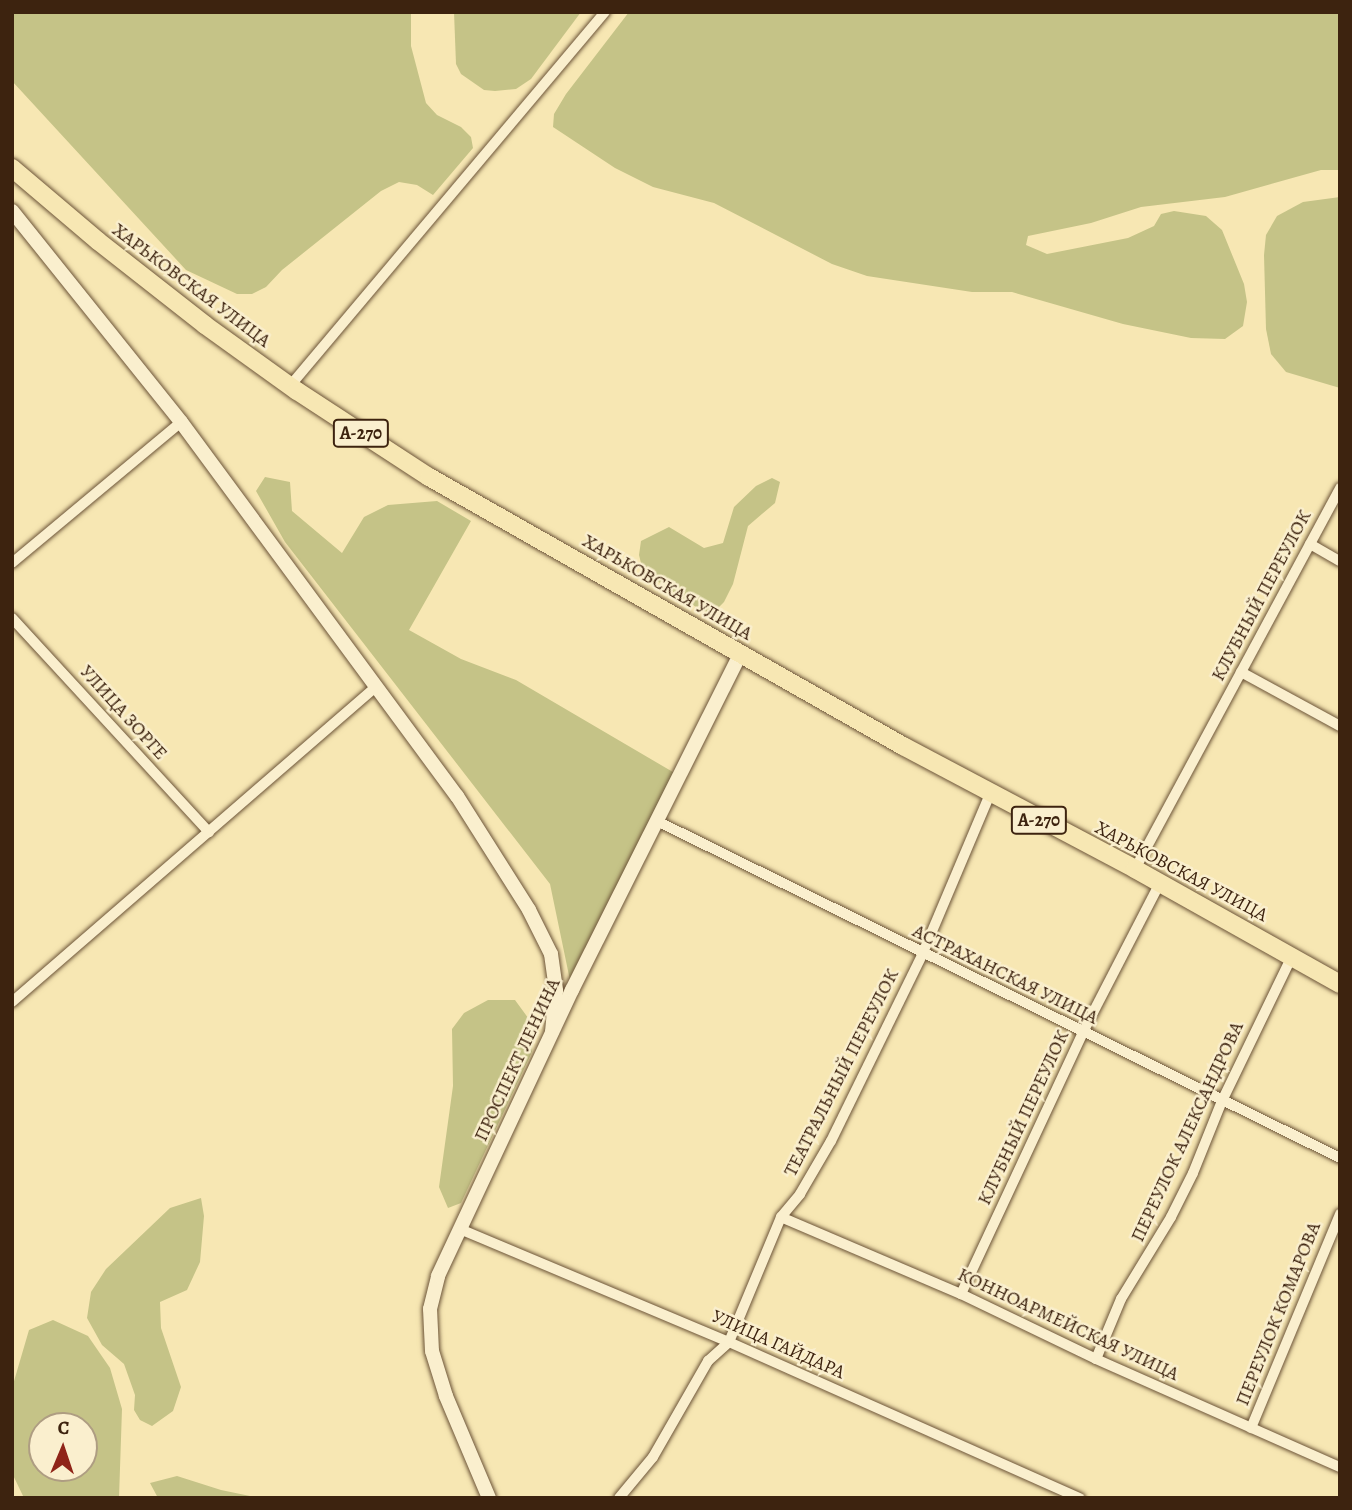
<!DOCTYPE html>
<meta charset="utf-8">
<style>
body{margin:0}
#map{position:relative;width:1352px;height:1510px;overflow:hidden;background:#f7e7b3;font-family:Alegreya,serif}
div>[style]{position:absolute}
.green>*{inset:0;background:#c5c387}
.roads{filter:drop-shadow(0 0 2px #6c5438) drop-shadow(0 0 2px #6c5438)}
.minor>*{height:10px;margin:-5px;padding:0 5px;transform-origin:5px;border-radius:5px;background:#faefce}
.secondary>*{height:14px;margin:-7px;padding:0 7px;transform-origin:7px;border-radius:7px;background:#faefce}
.trunk>*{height:18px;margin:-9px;padding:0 9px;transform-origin:9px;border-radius:9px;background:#f7e7b3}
span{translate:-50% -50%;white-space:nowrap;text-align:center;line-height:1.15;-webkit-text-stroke:5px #faefce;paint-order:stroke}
.shield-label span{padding:2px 5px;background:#faefce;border:2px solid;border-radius:5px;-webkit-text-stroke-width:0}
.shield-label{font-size:18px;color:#3d230f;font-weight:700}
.street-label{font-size:19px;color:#3d230f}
.frame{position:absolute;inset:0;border:14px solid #3d230f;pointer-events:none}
.north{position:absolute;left:28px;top:1412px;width:70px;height:70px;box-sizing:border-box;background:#faefce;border:2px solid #ae9d82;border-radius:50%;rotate:2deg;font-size:19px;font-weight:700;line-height:28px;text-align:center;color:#3d230f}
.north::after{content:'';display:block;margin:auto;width:24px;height:32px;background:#8f2418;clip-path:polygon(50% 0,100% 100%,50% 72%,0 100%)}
</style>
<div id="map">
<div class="green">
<i style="clip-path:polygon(12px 12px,411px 12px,411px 46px,426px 103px,437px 115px,461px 127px,471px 137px,473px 148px,433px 195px,417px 185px,399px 182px,381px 191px,282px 270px,266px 287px,252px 294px,237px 294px,186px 270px,12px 81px)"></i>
<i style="clip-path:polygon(454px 12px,581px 12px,531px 79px,516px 89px,495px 91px,484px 90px,461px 74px,456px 64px)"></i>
<i style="clip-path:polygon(629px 12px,1340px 12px,1340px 170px,1321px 170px,1225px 197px,1141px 207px,1091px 223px,1028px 236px,1026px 245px,1047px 254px,1128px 238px,1154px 226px,1161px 214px,1174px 211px,1206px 216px,1222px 230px,1244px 284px,1247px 302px,1243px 326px,1225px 339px,1191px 338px,1123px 324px,1012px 292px,972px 292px,867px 276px,832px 264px,714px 203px,653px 187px,615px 168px,553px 127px,554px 114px,566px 94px)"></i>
<i style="clip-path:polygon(1340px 197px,1340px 388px,1286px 372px,1271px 354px,1266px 329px,1264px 255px,1266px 235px,1277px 216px,1303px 202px)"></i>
<i style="clip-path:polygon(265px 477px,290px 482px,292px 511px,342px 553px,364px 517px,388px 505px,437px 501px,471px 521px,409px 630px,461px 659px,516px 680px,678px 775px,572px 990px,550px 884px,285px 542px,256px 491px)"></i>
<i style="clip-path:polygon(772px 478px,780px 482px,775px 503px,748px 526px,733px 584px,724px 602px,713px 613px,702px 611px,651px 577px,642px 567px,639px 555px,641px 541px,669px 527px,704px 548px,723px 543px,734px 507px,756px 486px)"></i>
<i style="clip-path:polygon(488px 1000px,515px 1000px,534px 1026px,532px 1052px,461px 1203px,448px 1208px,439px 1187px,453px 1086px,452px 1029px,464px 1013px)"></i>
<i style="clip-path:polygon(201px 1198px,204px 1216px,200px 1262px,187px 1290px,160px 1302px,161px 1328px,181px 1387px,173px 1411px,152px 1426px,140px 1420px,134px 1410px,135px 1395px,124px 1364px,102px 1345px,87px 1318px,91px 1292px,106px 1269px,170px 1208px)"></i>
<i style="clip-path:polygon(evenodd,53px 1320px,88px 1336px,110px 1368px,122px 1409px,119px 1498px,24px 1498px,12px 1473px,12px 1388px,29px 1330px,53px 1320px,42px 1426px,84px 1426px,84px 1468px,42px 1468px,42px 1426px)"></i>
<i style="clip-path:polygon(177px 1476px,221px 1490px,260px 1498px,158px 1498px,150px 1483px)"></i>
</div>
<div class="roads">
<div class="minor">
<i style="left:290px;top:386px;width:489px;rotate:-49.9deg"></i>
<i style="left:1310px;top:544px;width:34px;rotate:30deg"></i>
<i style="left:12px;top:563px;width:220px;rotate:-39.8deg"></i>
<i style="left:12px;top:618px;width:291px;rotate:47.4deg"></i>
<i style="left:1241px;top:672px;width:113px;rotate:28.6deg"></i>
<i style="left:657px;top:821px;width:762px;rotate:26.26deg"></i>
<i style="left:1135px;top:869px;width:433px;rotate:-61.7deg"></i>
<i style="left:12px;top:1002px;width:483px;rotate:-40.9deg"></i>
<i style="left:781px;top:1217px;width:196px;rotate:23.2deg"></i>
<i style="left:961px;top:1294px;width:150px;rotate:25.7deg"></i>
<i style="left:1096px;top:1359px;width:267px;rotate:23.9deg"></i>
<i style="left:460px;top:1229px;width:292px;rotate:22.8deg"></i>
<i style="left:729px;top:1342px;width:384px;rotate:24deg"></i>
<i style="left:961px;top:1294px;width:289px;rotate:-65deg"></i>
<i style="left:1083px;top:1032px;width:168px;rotate:-62.7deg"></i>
<i style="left:1096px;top:1359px;width:65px;rotate:-67.4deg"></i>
<i style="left:1121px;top:1299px;width:96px;rotate:-58.6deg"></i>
<i style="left:1171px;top:1217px;width:49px;rotate:-63.4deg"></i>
<i style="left:1193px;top:1173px;width:78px;rotate:-68.1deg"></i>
<i style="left:1222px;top:1101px;width:161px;rotate:-64.2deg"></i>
<i style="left:1251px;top:1428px;width:232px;rotate:-67.4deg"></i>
<i style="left:619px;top:1498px;width:53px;rotate:-50.3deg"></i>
<i style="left:653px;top:1457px;width:111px;rotate:-60.2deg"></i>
<i style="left:708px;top:1361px;width:28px;rotate:-42deg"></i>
<i style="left:729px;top:1342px;width:135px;rotate:-67.4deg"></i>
<i style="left:781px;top:1217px;width:30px;rotate:-50deg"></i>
<i style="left:800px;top:1194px;width:61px;rotate:-59.7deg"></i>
<i style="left:831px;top:1141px;width:207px;rotate:-63.9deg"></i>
<i style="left:922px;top:955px;width:175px;rotate:-67.1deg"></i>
</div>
<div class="secondary">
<i style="left:12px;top:211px;width:270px;rotate:51.3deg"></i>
<i style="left:181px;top:422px;width:465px;rotate:53.6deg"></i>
<i style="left:457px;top:796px;width:135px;rotate:57.7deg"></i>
<i style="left:529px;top:910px;width:49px;rotate:63.4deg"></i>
<i style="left:551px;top:954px;width:37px;rotate:82deg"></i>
<i style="left:556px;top:991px;width:41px;rotate:95.6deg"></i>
<i style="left:489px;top:1498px;width:111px;rotate:-112.9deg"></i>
<i style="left:446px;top:1396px;width:47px;rotate:-107.3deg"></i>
<i style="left:432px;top:1351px;width:42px;rotate:-92.7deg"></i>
<i style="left:430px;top:1309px;width:34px;rotate:-76deg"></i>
<i style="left:438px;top:1276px;width:316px;rotate:-64.9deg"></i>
<i style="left:572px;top:990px;width:376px;rotate:-63.4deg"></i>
</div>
<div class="trunk">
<i style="left:12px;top:168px;width:113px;rotate:40.3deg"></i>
<i style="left:98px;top:241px;width:136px;rotate:38.1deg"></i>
<i style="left:205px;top:325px;width:113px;rotate:35.7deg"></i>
<i style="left:297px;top:391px;width:158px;rotate:33.1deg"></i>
<i style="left:429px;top:477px;width:545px;rotate:29.58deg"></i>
<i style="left:903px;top:746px;width:263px;rotate:27.9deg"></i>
<i style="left:1135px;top:869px;width:235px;rotate:29.3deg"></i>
</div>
</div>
<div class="shield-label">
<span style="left:361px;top:433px">А-270</span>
<span style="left:1039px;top:820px">А-270</span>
</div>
<div class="street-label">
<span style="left:191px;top:286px;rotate:37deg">ХАРЬКОВСКАЯ УЛИЦА</span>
<span style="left:667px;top:588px;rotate:30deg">ХАРЬКОВСКАЯ УЛИЦА</span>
<span style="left:1262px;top:596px;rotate:-62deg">КЛУБНЫЙ ПЕРЕУЛОК</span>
<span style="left:123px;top:713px;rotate:48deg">УЛИЦА ЗОРГЕ</span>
<span style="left:1181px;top:872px;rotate:28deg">ХАРЬКОВСКАЯ УЛИЦА</span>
<span style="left:1005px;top:975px;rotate:26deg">АСТРАХАНСКАЯ УЛИЦА</span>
<span style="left:518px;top:1060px;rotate:-65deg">ПРОСПЕКТ ЛЕНИНА</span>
<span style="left:842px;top:1073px;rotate:-63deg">ТЕАТРАЛЬНЫЙ ПЕРЕУЛОК</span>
<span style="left:1024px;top:1118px;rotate:-65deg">КЛУБНЫЙ ПЕРЕУЛОК</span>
<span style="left:1188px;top:1132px;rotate:-65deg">ПЕРЕУЛОК АЛЕКСАНДРОВА</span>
<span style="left:1279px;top:1314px;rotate:-68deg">ПЕРЕУЛОК КОМАРОВА</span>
<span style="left:1068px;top:1325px;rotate:25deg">КОННОАРМЕЙСКАЯ УЛИЦА</span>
<span style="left:778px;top:1345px;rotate:24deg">УЛИЦА ГАЙДАРА</span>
</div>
<div class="frame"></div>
<div class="north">С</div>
</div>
